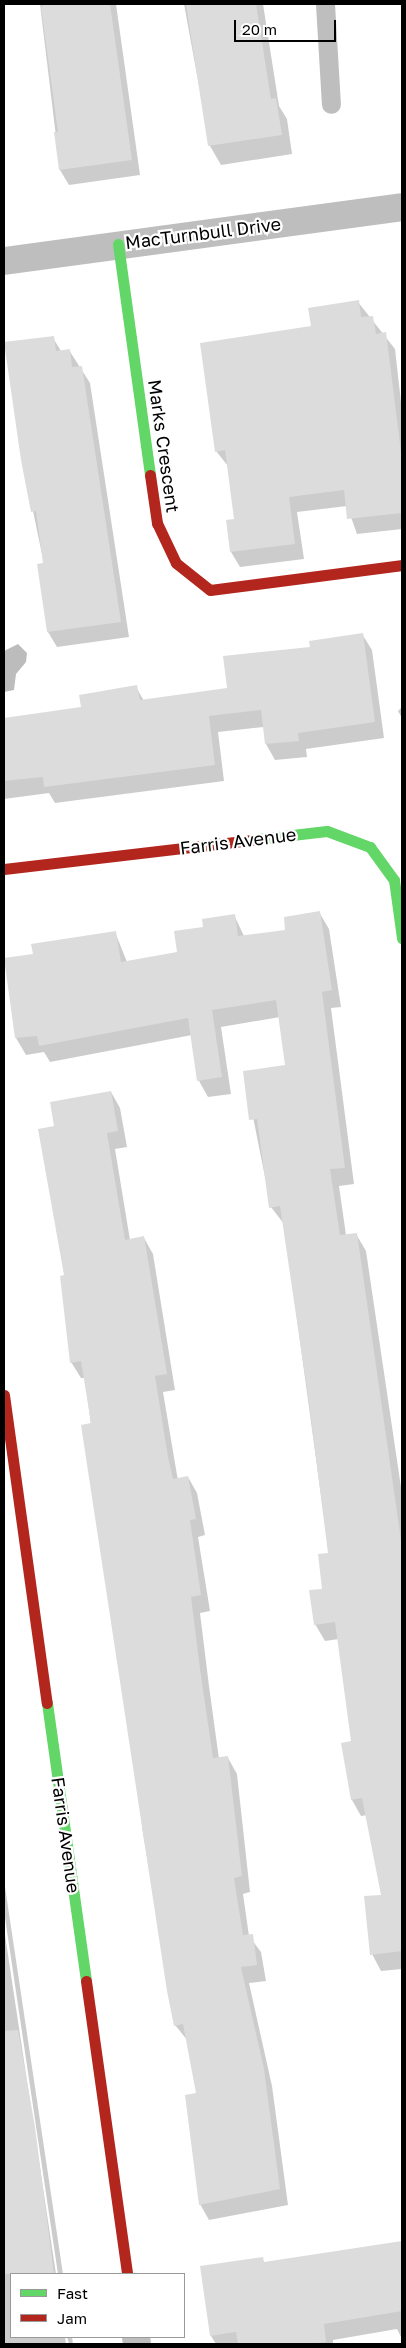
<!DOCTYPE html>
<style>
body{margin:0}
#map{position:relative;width:406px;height:2348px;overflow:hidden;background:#fff;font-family:"Golos Text",sans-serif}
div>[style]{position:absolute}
.water>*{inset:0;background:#bcbcbc}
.shadow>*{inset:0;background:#0003}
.building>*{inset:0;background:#dcdcdc}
.lane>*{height:19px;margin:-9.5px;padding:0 9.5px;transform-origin:9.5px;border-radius:9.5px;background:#bebebe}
.street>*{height:28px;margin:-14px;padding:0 14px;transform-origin:14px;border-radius:14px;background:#bebebe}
.fast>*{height:11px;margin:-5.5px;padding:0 5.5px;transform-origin:5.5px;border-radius:5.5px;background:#63d668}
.jam>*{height:11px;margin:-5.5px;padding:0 5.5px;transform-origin:5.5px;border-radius:5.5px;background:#b3261e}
span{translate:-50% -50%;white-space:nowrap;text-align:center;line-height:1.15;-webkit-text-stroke:4.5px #fff;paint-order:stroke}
.street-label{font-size:18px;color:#000}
.frame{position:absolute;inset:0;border:5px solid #000;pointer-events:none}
.legend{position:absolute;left:10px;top:2273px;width:175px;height:65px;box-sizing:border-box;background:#fff;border:1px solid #999;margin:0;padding:6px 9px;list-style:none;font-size:15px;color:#000}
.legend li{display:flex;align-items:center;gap:10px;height:25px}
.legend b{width:25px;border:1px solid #999}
.scale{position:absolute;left:234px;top:20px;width:102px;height:22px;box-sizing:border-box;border:2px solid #000;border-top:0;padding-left:6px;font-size:15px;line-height:18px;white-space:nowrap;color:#000;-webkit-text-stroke:4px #fff;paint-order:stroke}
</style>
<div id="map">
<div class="water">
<i style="clip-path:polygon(18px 644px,27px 653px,26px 662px,16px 674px,14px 690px,4px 692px,4px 651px)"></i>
</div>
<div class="shadow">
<i style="clip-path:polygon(40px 4px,116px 4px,140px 175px,69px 185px,60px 170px)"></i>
<i style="clip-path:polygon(184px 4px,263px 4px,279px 106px,287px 119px,292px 154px,221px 165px,210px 146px)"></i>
<i style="clip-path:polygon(358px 302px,395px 349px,402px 411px,402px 529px,357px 534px,347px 506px,297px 512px,304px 559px,240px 567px,231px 552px,235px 520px,228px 466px,216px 451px,312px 327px)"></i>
<i style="clip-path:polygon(53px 338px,61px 351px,69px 350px,90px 383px,129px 637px,57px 647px,48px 632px,44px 564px,33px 511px)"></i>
<i style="clip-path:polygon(362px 634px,372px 650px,384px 738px,306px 749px,307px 757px,275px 760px,266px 744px,264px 727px,218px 732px,224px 781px,55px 803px,49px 793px,4px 799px,4px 719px,83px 708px,136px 687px,144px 701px,228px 689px,312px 648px)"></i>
<i style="clip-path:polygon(402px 707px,402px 718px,398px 711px)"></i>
<i style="clip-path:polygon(319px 912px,329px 929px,341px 1007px,331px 1008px,354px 1184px,339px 1186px,346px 1235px,356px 1234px,366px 1251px,402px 1494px,402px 1969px,381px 1971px,372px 1954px,382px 1896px,367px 1815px,361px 1816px,352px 1800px,352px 1742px,339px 1639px,325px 1641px,315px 1624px,329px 1554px,284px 1224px,271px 1207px,244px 1072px,286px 1066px,280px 1017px,221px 1027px,231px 1094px,208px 1097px,199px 1081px,192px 1035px,50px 1062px,44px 1052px,26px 1055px,16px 1038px,34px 955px,115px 932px,127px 962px,179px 953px,204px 928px,234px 915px,244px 936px,287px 931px)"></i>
<i style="clip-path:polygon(111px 1092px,120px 1108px,127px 1147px,115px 1149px,130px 1240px,144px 1238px,153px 1254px,175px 1390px,163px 1392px,177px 1475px,178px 1479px,188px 1477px,197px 1493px,205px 1535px,198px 1537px,210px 1611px,200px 1613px,209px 1686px,219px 1759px,228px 1758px,237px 1774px,250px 1892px,243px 1894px,249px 1936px,261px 1952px,266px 1981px,249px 1983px,272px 2086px,288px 2205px,209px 2220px,200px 2204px,197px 2094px,188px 2041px,175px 2025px,143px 1833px,85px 1378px,81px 1378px,71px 1362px,55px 1127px)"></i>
<i style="clip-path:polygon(4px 1880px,63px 2274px,58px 2274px,4px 1911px)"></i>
<i style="clip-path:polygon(4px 1928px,56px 2274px,11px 2274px,11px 2337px,65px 2337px,66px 2344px,4px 2344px)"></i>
<i style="clip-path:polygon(402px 2242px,402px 2339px,397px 2329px,333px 2340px,333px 2344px,216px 2344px,211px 2336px,262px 2259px,265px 2264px)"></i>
<i style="clip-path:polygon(67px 2337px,72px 2337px,73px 2344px,69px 2344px)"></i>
</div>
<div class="building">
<i style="clip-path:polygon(45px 4px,110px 4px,132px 160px,59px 170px,54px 132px,58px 132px,41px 7px)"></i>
<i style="clip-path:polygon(186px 4px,256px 4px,271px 99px,276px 98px,282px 135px,208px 146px)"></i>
<i style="clip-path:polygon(359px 300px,361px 317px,373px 316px,376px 334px,386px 332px,402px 460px,402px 513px,347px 519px,344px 490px,289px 497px,295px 544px,230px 552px,226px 520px,234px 519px,225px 450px,215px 452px,200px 343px,311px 326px,308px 308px)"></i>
<i style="clip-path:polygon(54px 336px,56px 351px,70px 349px,72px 367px,82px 366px,121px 622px,47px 632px,37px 564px,43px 563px,36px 511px,31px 512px,21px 460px,4px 342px)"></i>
<i style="clip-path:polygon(363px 633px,375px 722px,298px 733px,299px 741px,265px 744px,261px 710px,209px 716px,215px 765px,44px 787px,43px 777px,4px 781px,4px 718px,81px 707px,79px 695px,137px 685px,140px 700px,227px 688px,223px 656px,310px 647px,309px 641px)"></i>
<i style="clip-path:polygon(320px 911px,332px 990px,322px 992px,345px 1168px,330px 1169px,340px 1235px,357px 1233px,402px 1547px,402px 1951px,370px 1955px,364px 1896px,381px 1895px,362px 1798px,351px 1800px,341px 1743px,351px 1741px,335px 1622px,314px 1625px,309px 1590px,322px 1589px,318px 1554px,328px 1553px,309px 1403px,280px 1206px,269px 1208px,257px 1119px,249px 1120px,243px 1071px,285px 1065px,276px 1000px,212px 1010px,222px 1077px,197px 1081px,188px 1018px,39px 1046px,37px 1036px,15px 1038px,4px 958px,33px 954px,31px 944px,116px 931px,121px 962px,177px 952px,174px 931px,203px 927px,202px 919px,235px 914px,238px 936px,285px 930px,284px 917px)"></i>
<i style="clip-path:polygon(111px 1091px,118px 1131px,107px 1133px,125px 1240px,144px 1236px,167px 1374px,155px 1376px,168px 1457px,173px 1479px,188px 1476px,196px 1519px,190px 1520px,201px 1595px,191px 1597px,200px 1669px,213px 1758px,228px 1756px,242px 1876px,234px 1878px,243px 1935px,253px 1934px,257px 1965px,241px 1967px,264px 2069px,280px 2189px,199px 2205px,185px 2095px,196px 2093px,183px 2024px,174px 2026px,167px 1991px,81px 1425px,91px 1423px,81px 1361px,70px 1363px,60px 1276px,64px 1275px,38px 1129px,54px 1126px,50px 1102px)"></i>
<i style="clip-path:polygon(18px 2030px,35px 2127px,54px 2274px,4px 2274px,4px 2031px)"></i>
<i style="clip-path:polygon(402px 2241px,402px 2311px,324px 2324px,326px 2342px,309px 2344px,238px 2344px,236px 2332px,210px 2336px,200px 2266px,263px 2257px,264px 2262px)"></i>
</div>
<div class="lane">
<i style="left:325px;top:4px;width:100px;rotate:86.6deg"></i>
</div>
<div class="street">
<i style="left:4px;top:261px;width:402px;rotate:-7.7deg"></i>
<i style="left:136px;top:2337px;width:7px;rotate:82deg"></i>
</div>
<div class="fast">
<i style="left:118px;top:244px;width:233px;rotate:82.1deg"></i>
<i style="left:258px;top:839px;width:69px;rotate:-6.6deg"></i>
<i style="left:327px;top:831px;width:46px;rotate:20.4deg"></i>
<i style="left:370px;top:847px;width:41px;rotate:54deg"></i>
<i style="left:394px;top:880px;width:59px;rotate:82.1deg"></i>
<i style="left:47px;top:1703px;width:281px;rotate:82deg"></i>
</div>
<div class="jam">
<i style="left:150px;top:475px;width:49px;rotate:81.7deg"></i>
<i style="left:157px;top:523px;width:44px;rotate:64.6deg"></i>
<i style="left:176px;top:563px;width:43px;rotate:38.5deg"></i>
<i style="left:210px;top:590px;width:194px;rotate:-7.4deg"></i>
<i style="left:4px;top:869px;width:256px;rotate:-6.7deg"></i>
<i style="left:4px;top:1395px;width:311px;rotate:82.1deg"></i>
<i style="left:86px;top:1981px;width:296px;rotate:82deg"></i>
</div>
<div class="street-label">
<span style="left:203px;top:233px;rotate:-7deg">MacTurnbull Drive</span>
<span style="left:164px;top:446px;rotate:82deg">Marks Crescent</span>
<span style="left:238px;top:841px;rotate:-7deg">Farris Avenue</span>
<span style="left:66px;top:1835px;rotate:82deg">Farris Avenue</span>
</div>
<div class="frame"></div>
<ul class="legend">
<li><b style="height:6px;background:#63d668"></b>Fast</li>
<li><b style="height:6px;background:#b3261e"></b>Jam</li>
</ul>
<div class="scale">20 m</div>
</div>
